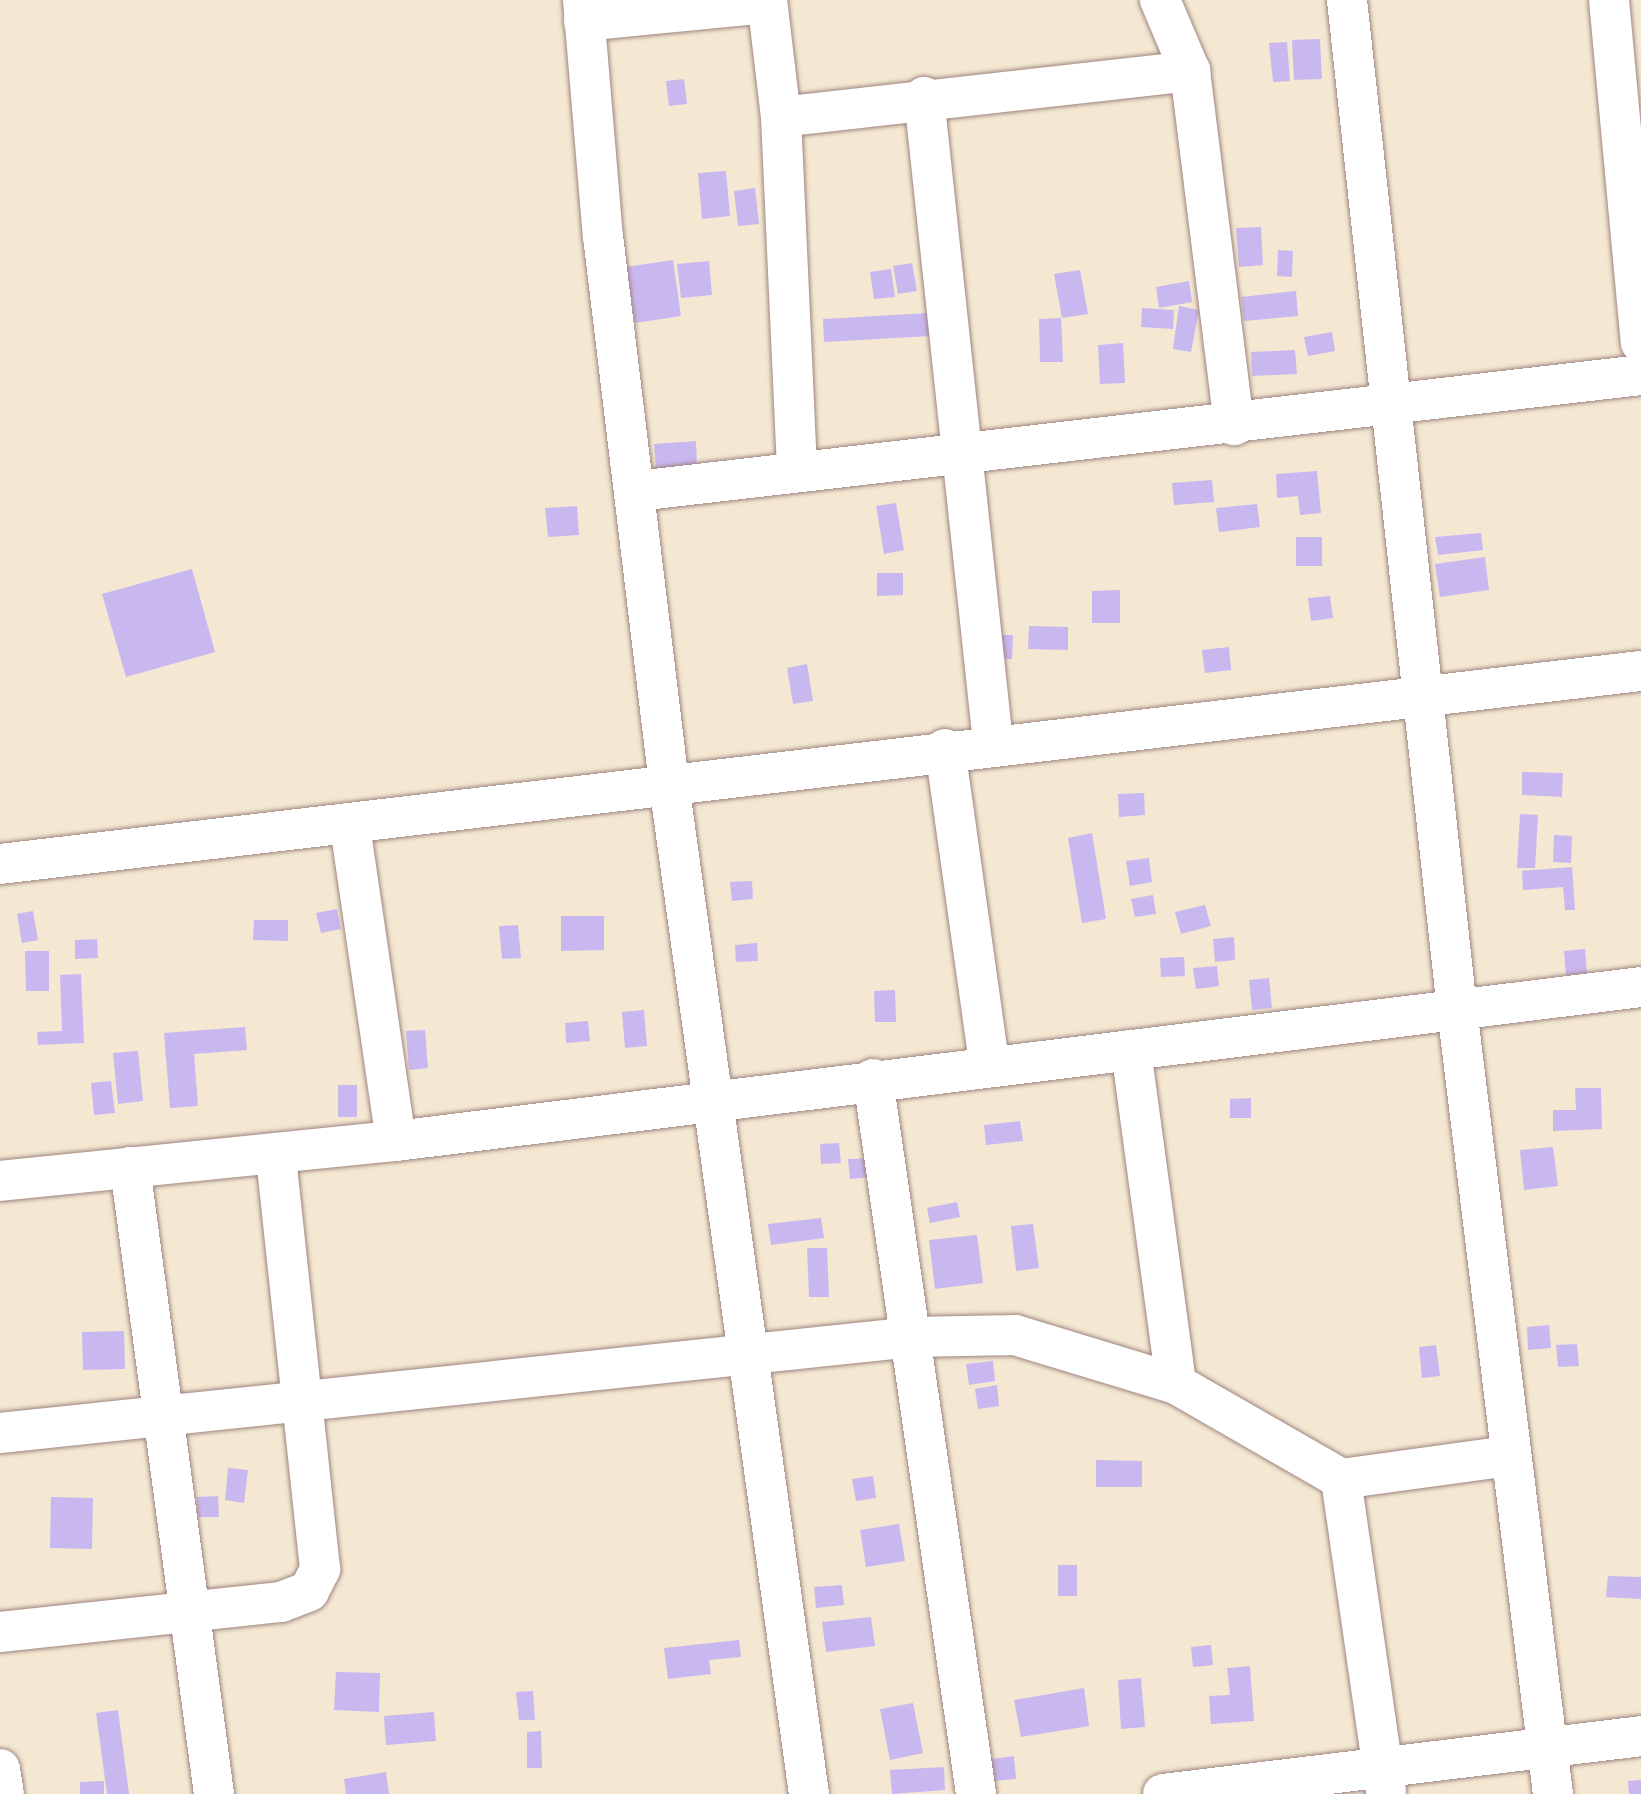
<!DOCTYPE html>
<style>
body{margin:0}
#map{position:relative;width:1641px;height:1794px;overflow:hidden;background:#f4e8d3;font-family:"Libre Bodoni",serif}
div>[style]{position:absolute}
.building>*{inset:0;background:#c9b7f0}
.roads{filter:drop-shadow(0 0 2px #9f847f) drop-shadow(0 0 2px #9f847f)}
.minor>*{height:40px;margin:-20px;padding:0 20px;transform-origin:20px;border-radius:20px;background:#fff}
span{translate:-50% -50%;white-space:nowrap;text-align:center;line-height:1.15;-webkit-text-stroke:8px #f7f3e8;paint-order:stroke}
</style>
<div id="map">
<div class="building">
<i style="clip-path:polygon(1320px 39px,1322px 79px,1294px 80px,1292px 40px)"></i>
<i style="clip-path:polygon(1287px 42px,1290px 81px,1273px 82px,1269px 43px)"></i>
<i style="clip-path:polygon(684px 79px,687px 104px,669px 106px,666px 81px)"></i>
<i style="clip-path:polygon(726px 171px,730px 216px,702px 219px,698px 173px)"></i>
<i style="clip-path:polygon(755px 188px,759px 224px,738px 226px,734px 191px)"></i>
<i style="clip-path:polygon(1261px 227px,1263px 265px,1239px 267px,1236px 228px)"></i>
<i style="clip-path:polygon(1278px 250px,1293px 251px,1292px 277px,1277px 276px)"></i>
<i style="clip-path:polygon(673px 260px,681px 316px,635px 323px,626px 267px)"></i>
<i style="clip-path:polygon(709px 261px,712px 295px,681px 298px,677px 264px)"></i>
<i style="clip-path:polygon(912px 263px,917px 291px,898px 294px,893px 266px)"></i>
<i style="clip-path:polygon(891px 269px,895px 297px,874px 299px,870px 272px)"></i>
<i style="clip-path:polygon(1080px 270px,1088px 314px,1062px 318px,1054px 274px)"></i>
<i style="clip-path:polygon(1189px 281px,1192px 302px,1159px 308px,1156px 287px)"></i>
<i style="clip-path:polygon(1296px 291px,1298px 316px,1244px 321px,1241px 297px)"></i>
<i style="clip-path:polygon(1179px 306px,1199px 310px,1191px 352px,1173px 349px)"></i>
<i style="clip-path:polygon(1142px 308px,1174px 310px,1173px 329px,1141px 327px)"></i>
<i style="clip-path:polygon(929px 313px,931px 336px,824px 342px,823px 319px)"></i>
<i style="clip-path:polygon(1061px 318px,1063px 362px,1040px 362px,1039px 319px)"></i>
<i style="clip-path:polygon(1332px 332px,1335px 351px,1308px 356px,1304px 337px)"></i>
<i style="clip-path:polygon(1123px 343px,1125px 383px,1100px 384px,1098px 345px)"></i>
<i style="clip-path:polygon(1295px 350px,1297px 374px,1252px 376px,1251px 352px)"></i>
<i style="clip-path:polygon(696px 441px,697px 468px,656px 470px,654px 444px)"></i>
<i style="clip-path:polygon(1317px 471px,1321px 513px,1300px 515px,1298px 496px,1277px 498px,1276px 474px)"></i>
<i style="clip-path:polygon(1212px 480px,1214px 502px,1174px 505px,1172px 483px)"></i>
<i style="clip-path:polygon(896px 503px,904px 550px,884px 554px,876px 506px)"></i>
<i style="clip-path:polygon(1257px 504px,1260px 527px,1219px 532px,1216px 508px)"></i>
<i style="clip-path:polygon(577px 506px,579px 535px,548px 537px,545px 508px)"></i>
<i style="clip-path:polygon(1481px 533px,1483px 550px,1438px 555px,1435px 537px)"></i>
<i style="clip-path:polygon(1296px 537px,1322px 537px,1322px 566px,1296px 566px)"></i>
<i style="clip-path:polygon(1485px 557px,1489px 590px,1440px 597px,1435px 564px)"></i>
<i style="clip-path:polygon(192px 569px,215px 652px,126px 677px,102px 594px)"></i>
<i style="clip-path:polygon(877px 573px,903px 573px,903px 595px,877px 596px)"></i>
<i style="clip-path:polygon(1120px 590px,1120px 623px,1092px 623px,1092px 591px)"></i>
<i style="clip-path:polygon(1330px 596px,1333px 618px,1311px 621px,1308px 598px)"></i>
<i style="clip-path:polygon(1029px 626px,1068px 627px,1068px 650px,1028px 649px)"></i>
<i style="clip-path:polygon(994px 635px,1013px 635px,1012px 659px,994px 659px)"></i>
<i style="clip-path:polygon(1229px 647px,1231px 670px,1205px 673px,1202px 650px)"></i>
<i style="clip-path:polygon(807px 664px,813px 701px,793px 704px,787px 668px)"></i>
<i style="clip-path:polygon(1522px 772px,1563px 773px,1562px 797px,1522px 795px)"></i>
<i style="clip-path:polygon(1144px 793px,1145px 815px,1119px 817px,1118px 794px)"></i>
<i style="clip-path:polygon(1520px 814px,1538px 815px,1535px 868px,1517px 868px)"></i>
<i style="clip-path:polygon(1092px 833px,1106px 919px,1082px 923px,1068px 838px)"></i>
<i style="clip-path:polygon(1554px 835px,1572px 836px,1571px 863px,1553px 862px)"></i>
<i style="clip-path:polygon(1149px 858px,1152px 882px,1130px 886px,1126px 861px)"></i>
<i style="clip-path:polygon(1572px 867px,1575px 910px,1565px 910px,1563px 887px,1523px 890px,1522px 871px)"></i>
<i style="clip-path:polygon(752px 881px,753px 899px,732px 901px,730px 882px)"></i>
<i style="clip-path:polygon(1153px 895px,1156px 914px,1135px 917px,1131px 899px)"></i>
<i style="clip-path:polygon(1205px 905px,1211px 926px,1181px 934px,1175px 912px)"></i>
<i style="clip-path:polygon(337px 909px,341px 929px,321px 933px,316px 913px)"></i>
<i style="clip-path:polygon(33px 911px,38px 940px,22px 943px,17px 914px)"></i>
<i style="clip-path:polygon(561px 916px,604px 916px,604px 950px,561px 951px)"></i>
<i style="clip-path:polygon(254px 920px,288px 920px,288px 941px,253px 940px)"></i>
<i style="clip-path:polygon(518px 925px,521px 958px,502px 959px,499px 926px)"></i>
<i style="clip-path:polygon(1234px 937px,1235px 960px,1215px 962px,1213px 939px)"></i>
<i style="clip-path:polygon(97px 939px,98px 958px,75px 959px,75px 940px)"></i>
<i style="clip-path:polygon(757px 943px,758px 961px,736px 962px,735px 945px)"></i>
<i style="clip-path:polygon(1585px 949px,1587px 973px,1566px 975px,1564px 951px)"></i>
<i style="clip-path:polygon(25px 951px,49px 951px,49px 991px,26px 991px)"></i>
<i style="clip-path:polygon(1184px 957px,1185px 976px,1161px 977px,1160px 958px)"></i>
<i style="clip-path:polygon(1217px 966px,1219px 986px,1196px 989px,1193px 968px)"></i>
<i style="clip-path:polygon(81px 974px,84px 1043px,38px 1045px,37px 1032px,62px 1031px,60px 975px)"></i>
<i style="clip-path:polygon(1269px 978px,1272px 1008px,1252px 1010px,1249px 980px)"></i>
<i style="clip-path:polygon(895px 990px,896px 1022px,875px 1022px,874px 991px)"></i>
<i style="clip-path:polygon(644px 1010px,647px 1046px,625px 1048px,622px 1012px)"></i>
<i style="clip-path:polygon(588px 1021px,590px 1041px,566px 1043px,565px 1023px)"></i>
<i style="clip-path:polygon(245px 1027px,247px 1050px,194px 1054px,198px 1106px,170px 1108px,164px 1033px)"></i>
<i style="clip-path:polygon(425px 1030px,428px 1068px,409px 1070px,406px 1031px)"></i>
<i style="clip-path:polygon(138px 1051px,143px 1101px,118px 1104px,113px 1053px)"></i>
<i style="clip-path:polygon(111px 1081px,115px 1113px,94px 1115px,91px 1083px)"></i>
<i style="clip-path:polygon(338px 1085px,357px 1085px,357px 1117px,338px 1117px)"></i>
<i style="clip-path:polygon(1575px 1088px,1601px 1088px,1602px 1129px,1553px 1131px,1553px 1110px,1576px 1110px)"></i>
<i style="clip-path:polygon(1251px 1098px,1251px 1118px,1230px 1118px,1230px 1099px)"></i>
<i style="clip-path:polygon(1020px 1121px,1023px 1141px,986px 1145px,984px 1125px)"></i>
<i style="clip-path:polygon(839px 1143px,841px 1163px,821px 1164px,820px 1144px)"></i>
<i style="clip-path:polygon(1553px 1147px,1558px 1186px,1524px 1190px,1520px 1150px)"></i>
<i style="clip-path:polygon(872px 1158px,873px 1177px,850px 1179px,848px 1159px)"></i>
<i style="clip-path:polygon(957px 1202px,960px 1217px,930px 1223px,927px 1208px)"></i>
<i style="clip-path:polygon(821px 1218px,824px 1238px,771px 1245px,768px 1224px)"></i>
<i style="clip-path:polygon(1033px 1224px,1039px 1268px,1016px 1271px,1011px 1226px)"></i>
<i style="clip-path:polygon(977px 1235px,983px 1283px,935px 1289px,929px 1240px)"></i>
<i style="clip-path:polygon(807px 1248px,827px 1248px,829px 1297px,809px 1297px)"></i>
<i style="clip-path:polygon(1549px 1325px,1551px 1348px,1528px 1350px,1527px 1327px)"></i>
<i style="clip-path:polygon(124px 1331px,125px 1369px,83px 1370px,82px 1332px)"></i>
<i style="clip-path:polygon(1577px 1344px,1579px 1366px,1558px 1367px,1556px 1345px)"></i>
<i style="clip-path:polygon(1436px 1345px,1440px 1376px,1422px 1378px,1419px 1347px)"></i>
<i style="clip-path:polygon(993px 1361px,995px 1381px,969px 1385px,966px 1364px)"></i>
<i style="clip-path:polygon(997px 1385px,999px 1406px,978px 1409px,975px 1389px)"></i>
<i style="clip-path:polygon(1096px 1460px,1142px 1461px,1142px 1487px,1096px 1487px)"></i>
<i style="clip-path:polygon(228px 1468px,248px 1470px,244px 1503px,225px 1500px)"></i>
<i style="clip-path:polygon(873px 1476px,876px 1498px,856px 1501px,852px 1479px)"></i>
<i style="clip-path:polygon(218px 1496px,219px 1517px,198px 1517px,197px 1497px)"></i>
<i style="clip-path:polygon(51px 1497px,93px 1498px,92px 1549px,50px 1548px)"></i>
<i style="clip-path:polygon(899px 1524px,905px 1561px,866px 1567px,860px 1530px)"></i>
<i style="clip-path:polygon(1058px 1565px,1077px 1565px,1077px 1596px,1058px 1596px)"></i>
<i style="clip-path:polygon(1608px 1576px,1641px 1577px,1641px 1599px,1606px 1597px)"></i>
<i style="clip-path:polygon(842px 1585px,844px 1605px,816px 1608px,814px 1587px)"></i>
<i style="clip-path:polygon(871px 1617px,875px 1646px,826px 1652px,822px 1622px)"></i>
<i style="clip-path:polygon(739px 1640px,741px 1657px,709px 1660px,711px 1674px,668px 1679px,664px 1648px)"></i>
<i style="clip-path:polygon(1211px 1645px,1213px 1665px,1193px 1667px,1191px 1647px)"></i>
<i style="clip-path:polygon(1250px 1666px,1254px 1721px,1211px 1724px,1209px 1696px,1230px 1695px,1227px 1668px)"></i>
<i style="clip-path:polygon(336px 1672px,380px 1673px,379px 1712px,334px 1710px)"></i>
<i style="clip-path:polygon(1141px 1678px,1145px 1727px,1121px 1729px,1118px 1680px)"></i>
<i style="clip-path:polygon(1084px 1688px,1089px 1726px,1021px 1737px,1014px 1700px)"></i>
<i style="clip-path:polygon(533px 1691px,535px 1720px,519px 1720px,516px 1692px)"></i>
<i style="clip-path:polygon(913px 1703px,923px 1753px,890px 1760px,880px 1709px)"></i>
<i style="clip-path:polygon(118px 1710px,129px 1794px,107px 1794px,96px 1713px)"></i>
<i style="clip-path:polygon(434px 1712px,436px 1741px,386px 1745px,384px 1716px)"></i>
<i style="clip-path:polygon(541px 1731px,542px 1768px,527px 1768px,527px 1732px)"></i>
<i style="clip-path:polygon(1014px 1756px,1016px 1779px,993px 1781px,991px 1759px)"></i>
<i style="clip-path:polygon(944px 1767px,945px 1790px,892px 1794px,890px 1770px)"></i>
<i style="clip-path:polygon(386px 1772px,389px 1794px,346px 1794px,344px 1779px)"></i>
<i style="clip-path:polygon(1641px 1780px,1641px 1794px,1629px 1794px,1628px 1781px)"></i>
<i style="clip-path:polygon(104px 1781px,104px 1794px,80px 1794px,80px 1782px)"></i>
</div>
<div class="roads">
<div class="minor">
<i style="left:583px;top:0;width:237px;rotate:85.2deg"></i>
<i style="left:603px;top:236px;width:552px;rotate:83.13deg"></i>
<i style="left:669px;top:784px;width:1020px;rotate:82.11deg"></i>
<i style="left:767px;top:0;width:118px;rotate:83.2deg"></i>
<i style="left:781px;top:117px;width:353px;rotate:87.4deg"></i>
<i style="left:1160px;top:0;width:77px;rotate:67.1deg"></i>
<i style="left:1190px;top:71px;width:357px;rotate:82.9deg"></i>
<i style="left:1347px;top:0;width:1015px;rotate:83.78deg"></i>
<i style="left:1457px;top:1009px;width:791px;rotate:83.03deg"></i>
<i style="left:1609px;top:0;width:344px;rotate:84.7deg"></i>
<i style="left:584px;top:21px;width:184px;rotate:-5.6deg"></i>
<i style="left:924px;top:97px;width:650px;rotate:83.9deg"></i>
<i style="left:781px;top:117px;width:412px;rotate:-6.4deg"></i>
<i style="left:637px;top:491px;width:1011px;rotate:-6.59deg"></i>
<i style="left:945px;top:749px;width:317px;rotate:82deg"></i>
<i style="left:350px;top:826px;width:318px;rotate:81.7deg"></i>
<i style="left:0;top:864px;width:1652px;rotate:-6.71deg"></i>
<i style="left:1131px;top:1050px;width:337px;rotate:82.3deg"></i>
<i style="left:1176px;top:1384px;width:190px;rotate:29.9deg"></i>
<i style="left:1341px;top:1479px;width:170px;rotate:-7.8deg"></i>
<i style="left:873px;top:1079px;width:722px;rotate:81.8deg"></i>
<i style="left:130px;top:1167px;width:633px;rotate:82.37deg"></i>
<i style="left:0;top:1181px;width:398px;rotate:-5.8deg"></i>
<i style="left:396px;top:1141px;width:1254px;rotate:-7.05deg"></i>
<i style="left:0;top:1433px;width:919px;rotate:-6deg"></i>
<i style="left:914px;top:1337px;width:101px;rotate:-1.1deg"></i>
<i style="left:1015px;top:1335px;width:168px;rotate:16.9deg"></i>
<i style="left:1341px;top:1479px;width:316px;rotate:81.8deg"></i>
<i style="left:0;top:1632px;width:283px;rotate:-6.1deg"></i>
<i style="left:281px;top:1602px;width:30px;rotate:-21deg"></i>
<i style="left:309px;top:1591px;width:25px;rotate:-63deg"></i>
<i style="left:320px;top:1569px;width:416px;rotate:-96.1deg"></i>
<i style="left:0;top:1769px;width:25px;rotate:81deg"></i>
<i style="left:1163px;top:1794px;width:482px;rotate:-6.9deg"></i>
</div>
</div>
</div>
